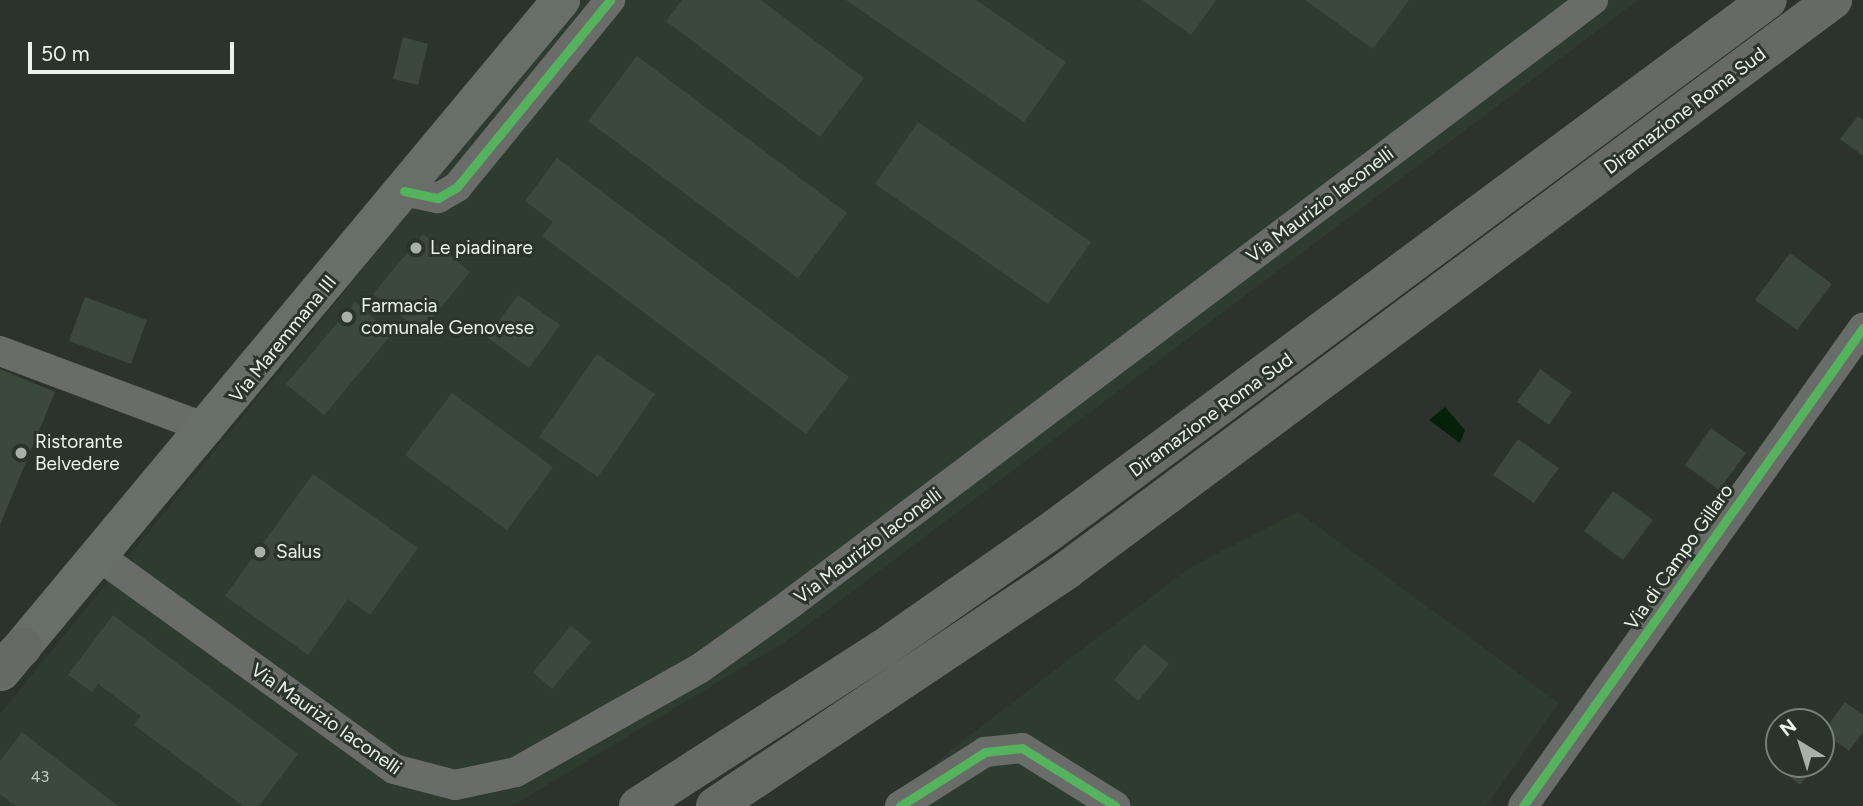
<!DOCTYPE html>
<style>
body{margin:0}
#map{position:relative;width:1863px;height:806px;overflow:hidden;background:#2c322c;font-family:Figtree,sans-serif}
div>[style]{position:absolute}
.built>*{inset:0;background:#2d3c2f}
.water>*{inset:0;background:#05210a}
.building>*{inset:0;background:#3b493c}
.minor>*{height:30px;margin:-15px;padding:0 15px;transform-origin:15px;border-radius:15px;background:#6a6c6a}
.major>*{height:38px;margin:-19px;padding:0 19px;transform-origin:19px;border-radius:19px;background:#686e68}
.highway>*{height:38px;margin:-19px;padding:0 19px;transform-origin:19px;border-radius:19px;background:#666966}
.cycleway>*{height:9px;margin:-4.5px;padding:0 4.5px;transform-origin:4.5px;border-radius:4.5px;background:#56b35d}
.dots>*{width:19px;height:19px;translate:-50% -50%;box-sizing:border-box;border:4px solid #2a342a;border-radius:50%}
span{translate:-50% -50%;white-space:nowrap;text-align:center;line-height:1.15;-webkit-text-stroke:6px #2a342a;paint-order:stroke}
.number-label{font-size:16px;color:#c0c8c1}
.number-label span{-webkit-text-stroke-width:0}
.street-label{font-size:19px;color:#ecf3ed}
.poi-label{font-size:19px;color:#ecf3ed}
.left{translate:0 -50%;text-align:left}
.north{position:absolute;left:1765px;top:708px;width:70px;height:70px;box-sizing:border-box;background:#2a342a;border:2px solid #788078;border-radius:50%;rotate:322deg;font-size:19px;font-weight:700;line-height:28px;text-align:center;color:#ecf3ed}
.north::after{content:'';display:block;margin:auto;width:24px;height:32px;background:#a9afa9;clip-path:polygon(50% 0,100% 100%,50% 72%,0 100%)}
.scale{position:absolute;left:28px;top:42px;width:206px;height:32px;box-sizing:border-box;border:4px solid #ecf3ed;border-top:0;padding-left:9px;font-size:21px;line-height:24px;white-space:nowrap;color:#ecf3ed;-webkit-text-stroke:5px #2a342a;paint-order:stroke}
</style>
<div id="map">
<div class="built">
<i style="clip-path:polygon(582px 0,1638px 0,785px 642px,512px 806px,0 806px,0 714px)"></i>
<i style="clip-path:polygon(1298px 512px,1559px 703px,1486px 806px,892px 806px,954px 747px,1189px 568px)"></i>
</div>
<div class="water">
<i style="clip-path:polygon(1445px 407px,1465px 430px,1460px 443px,1429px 420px)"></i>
</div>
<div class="building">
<i style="clip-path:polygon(682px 0,761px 0,864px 78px,820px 137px,666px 21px)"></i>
<i style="clip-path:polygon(846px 0,976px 0,1066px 62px,1024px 122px)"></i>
<i style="clip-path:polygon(1142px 0,1216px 0,1191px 35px)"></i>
<i style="clip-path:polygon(1305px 0,1409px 0,1373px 49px)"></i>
<i style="clip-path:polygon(403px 37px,428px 44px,418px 85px,393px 79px)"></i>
<i style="clip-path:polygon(637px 56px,847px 213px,798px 278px,588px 121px)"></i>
<i style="clip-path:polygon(1858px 116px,1863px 120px,1863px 156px,1840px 139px)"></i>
<i style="clip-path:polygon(918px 122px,1091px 242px,1048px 304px,875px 184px)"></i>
<i style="clip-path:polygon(557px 158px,849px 377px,806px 434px,542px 236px,553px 222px,525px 201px)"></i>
<i style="clip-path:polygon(423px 234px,470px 272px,421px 332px,373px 294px)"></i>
<i style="clip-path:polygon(1790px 253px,1832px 284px,1797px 330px,1755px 300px)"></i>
<i style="clip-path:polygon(518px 295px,560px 325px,529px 368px,487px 337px)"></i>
<i style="clip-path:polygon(85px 297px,147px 320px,131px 364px,69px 341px)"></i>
<i style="clip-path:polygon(355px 302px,392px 334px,324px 415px,286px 384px)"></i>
<i style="clip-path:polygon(597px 354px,655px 394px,598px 477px,539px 437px)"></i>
<i style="clip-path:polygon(0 369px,55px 392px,0 525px)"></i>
<i style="clip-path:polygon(1540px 369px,1572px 392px,1549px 425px,1517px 402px)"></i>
<i style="clip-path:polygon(452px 393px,553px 467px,507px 530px,405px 455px)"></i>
<i style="clip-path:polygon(1711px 428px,1746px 453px,1719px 490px,1685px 465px)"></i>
<i style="clip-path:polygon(1518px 439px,1559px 468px,1534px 503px,1493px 475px)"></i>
<i style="clip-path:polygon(313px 474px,418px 548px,370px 615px,348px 599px,308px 655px,225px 596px)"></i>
<i style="clip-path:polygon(1613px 491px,1653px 520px,1623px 560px,1584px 531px)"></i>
<i style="clip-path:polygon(113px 615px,298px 754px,259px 806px,243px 806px,134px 725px,141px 716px,98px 684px,92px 692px,68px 675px)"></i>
<i style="clip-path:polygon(571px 626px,591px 642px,552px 689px,533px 672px)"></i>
<i style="clip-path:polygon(1144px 644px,1169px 664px,1138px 701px,1114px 680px)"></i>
<i style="clip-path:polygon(1845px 702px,1863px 715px,1863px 732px,1849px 751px,1823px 732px)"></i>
<i style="clip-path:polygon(22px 732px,118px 806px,16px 806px,0 794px,0 761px)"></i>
<i style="clip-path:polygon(1779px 752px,1779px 764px,1817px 764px,1800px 785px,1771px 762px)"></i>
</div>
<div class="minor">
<i style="left:404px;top:191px;width:35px;rotate:12deg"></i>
<i style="left:438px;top:198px;width:22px;rotate:-30deg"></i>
<i style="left:457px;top:187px;width:242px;rotate:-50.7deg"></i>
<i style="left:0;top:351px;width:223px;rotate:20.5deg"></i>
<i style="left:100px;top:557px;width:362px;rotate:35.8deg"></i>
<i style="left:394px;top:769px;width:63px;rotate:14.7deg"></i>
<i style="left:455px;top:785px;width:62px;rotate:-12deg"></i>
<i style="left:516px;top:772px;width:210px;rotate:-29.4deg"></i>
<i style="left:699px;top:669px;width:112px;rotate:-35.5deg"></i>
<i style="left:790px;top:604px;width:1005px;rotate:-36.95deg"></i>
<i style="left:900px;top:806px;width:101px;rotate:-32.4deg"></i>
<i style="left:985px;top:752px;width:37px;rotate:-6deg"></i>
<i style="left:1022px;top:748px;width:110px;rotate:31.9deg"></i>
<i style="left:1523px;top:806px;width:587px;rotate:-54.58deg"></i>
</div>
<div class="major">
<i style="left:1px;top:672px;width:875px;rotate:-50.19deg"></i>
</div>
<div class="highway">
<i style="left:0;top:669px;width:32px;rotate:-44deg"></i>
<i style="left:638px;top:806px;width:290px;rotate:-32.8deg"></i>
<i style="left:882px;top:649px;width:201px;rotate:-34.9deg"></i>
<i style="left:1047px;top:534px;width:897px;rotate:-36.53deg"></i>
<i style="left:715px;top:806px;width:424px;rotate:-33.8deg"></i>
<i style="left:1067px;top:570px;width:955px;rotate:-36.65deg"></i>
</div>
<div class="cycleway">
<i style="left:404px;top:191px;width:35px;rotate:12deg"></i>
<i style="left:438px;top:198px;width:22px;rotate:-30deg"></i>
<i style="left:457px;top:187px;width:242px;rotate:-50.7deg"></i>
<i style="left:900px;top:806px;width:101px;rotate:-32.4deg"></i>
<i style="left:985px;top:752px;width:37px;rotate:-6deg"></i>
<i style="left:1022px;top:748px;width:110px;rotate:31.9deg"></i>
<i style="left:1523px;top:806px;width:587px;rotate:-54.58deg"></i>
</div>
<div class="dots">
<i style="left:416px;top:248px;background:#a9afa9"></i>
<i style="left:347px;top:317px;background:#a9afa9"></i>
<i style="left:21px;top:453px;background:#a9afa9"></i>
<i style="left:260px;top:552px;background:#a9afa9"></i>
</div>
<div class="number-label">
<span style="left:40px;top:777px">43</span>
</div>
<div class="street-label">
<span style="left:1685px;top:111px;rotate:-37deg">Diramazione Roma Sud</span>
<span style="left:1320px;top:205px;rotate:-37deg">Via Maurizio Iaconelli</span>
<span style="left:283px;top:339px;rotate:-51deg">Via Maremmana III</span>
<span style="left:1211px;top:415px;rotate:-36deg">Diramazione Roma Sud</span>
<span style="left:868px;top:546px;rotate:-37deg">Via Maurizio Iaconelli</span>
<span style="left:1679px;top:557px;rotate:-55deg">Via di Campo Gillaro</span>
<span style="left:326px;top:719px;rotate:35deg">Via Maurizio Iaconelli</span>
</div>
<div class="poi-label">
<span class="left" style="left:430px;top:248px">Le piadinare</span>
<span class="left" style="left:361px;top:317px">Farmacia<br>comunale Genovese</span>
<span class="left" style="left:35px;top:453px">Ristorante<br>Belvedere</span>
<span class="left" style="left:276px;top:552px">Salus</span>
</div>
<div class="north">N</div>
<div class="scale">50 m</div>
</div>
